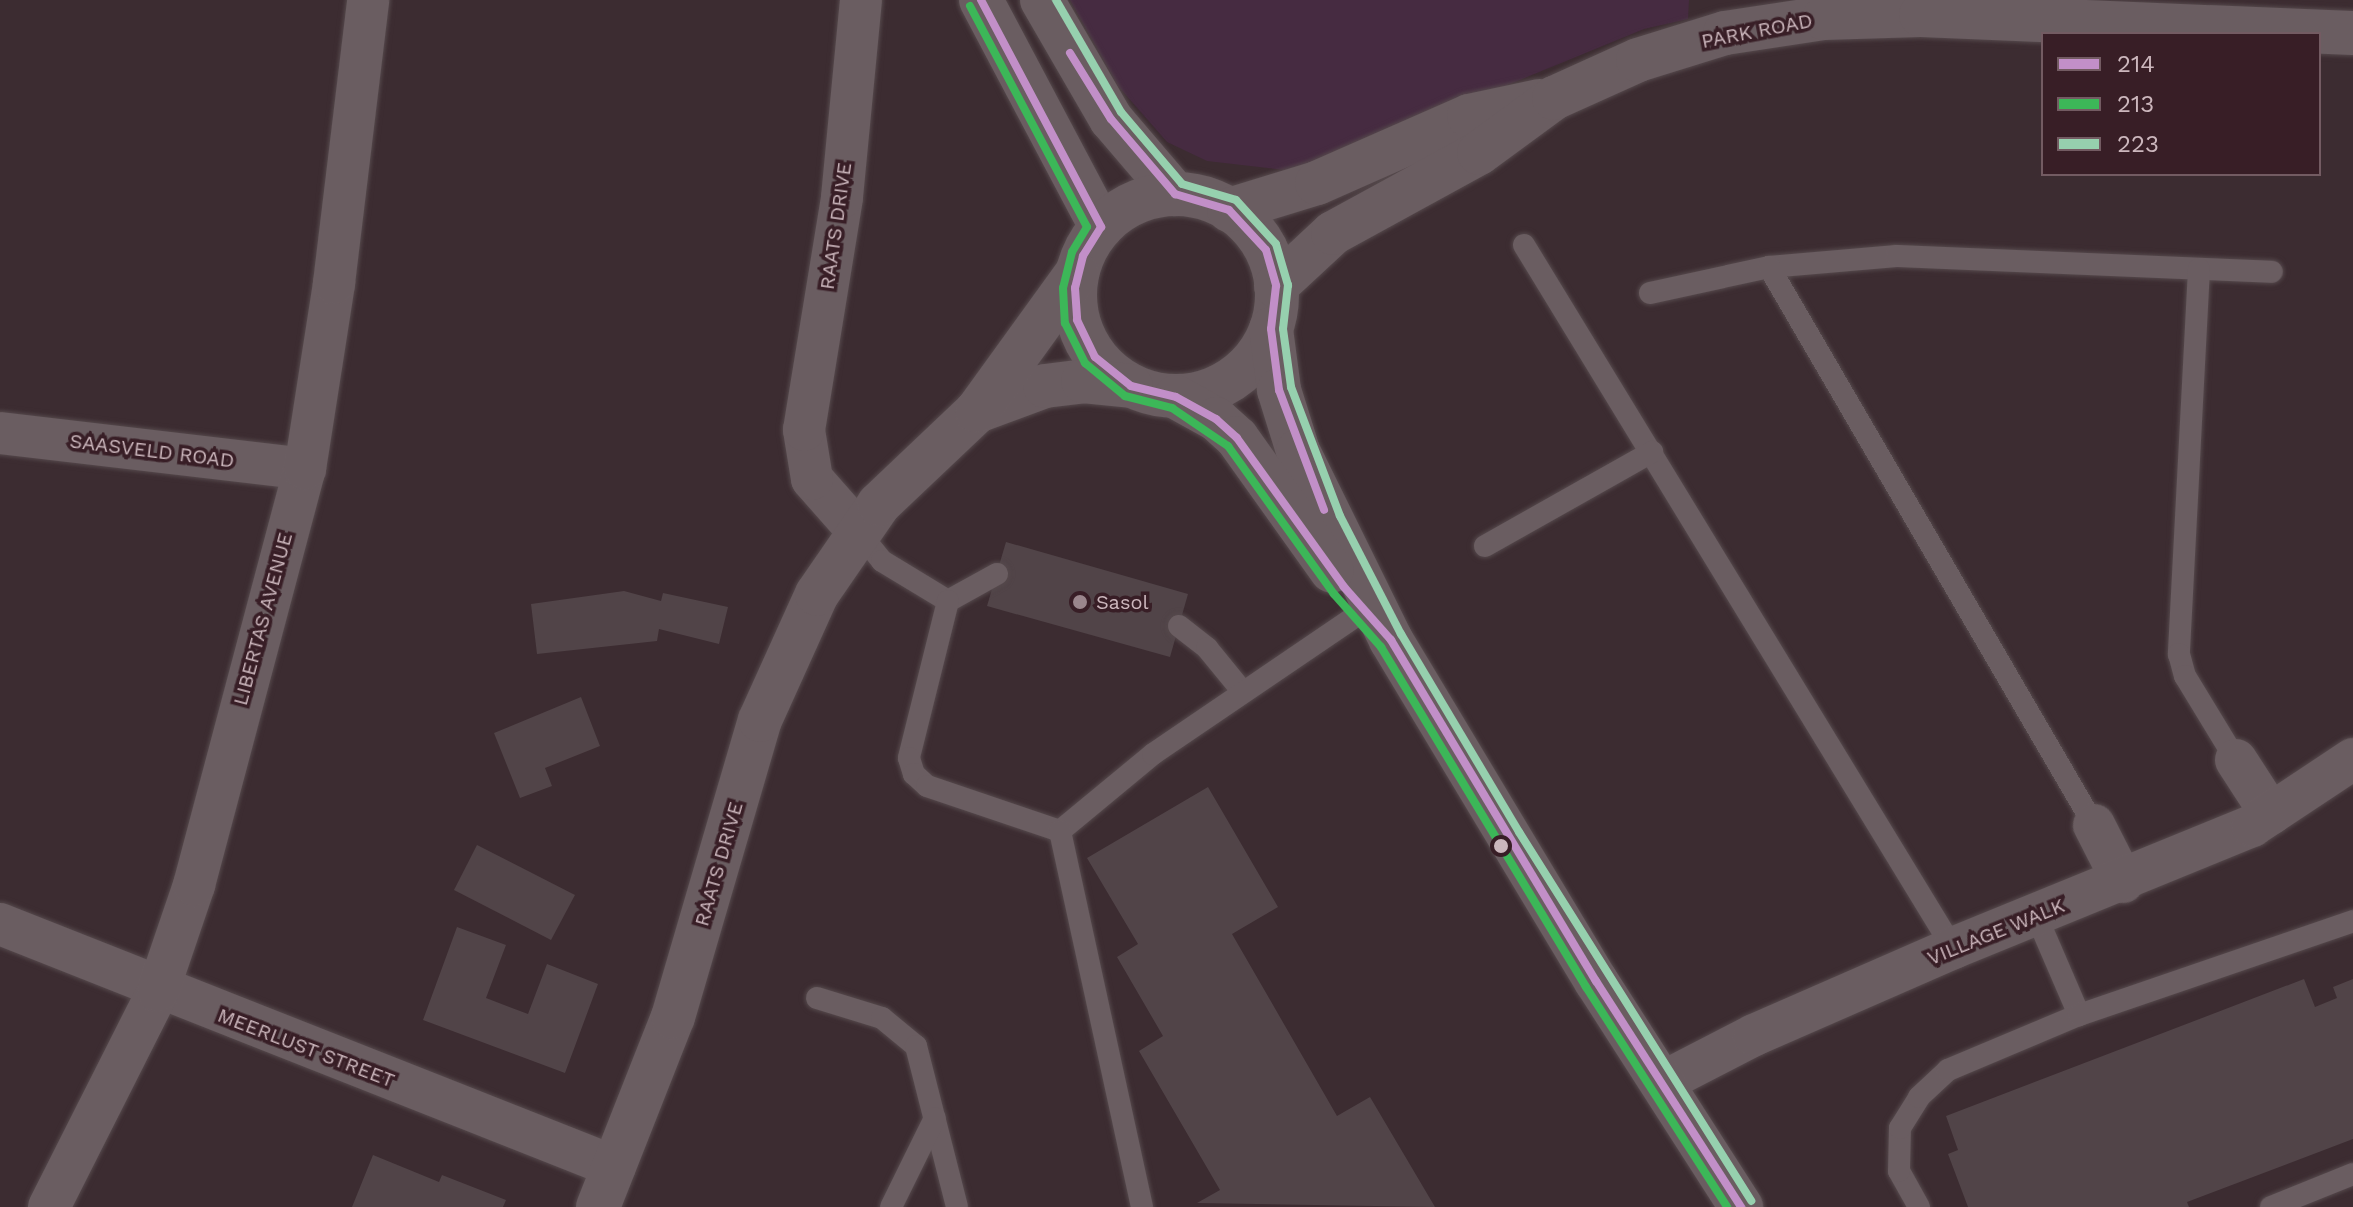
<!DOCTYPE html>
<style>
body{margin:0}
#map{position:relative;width:2353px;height:1207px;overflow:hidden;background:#3c2c31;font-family:"Work Sans",sans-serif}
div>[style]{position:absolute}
.green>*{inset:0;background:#462b41}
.building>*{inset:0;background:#514448}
.roads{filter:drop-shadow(0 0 2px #55494c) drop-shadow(0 0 2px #55494c)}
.service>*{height:22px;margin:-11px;padding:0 11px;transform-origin:11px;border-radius:11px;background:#6a5d61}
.minor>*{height:42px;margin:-21px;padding:0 21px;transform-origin:21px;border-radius:21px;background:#6a5d61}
.tertiary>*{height:44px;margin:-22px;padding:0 22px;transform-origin:22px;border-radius:22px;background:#6a5d61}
.tertiary>.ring{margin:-22px;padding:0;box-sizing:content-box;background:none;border:44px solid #6a5d61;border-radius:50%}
.bus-1>*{height:8px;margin:-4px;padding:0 4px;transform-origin:4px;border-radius:4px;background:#c28fc8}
.bus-2>*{height:8px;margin:-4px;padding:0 4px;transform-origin:4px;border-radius:4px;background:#3cb758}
.bus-3>*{height:8px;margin:-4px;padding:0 4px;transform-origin:4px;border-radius:4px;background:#96d0ae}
.dots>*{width:22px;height:22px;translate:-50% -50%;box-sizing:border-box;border:4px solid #381e26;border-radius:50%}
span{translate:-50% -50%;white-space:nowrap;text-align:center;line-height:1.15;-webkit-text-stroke:7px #381e26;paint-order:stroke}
.street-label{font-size:20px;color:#ccb7bd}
.poi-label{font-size:20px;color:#ccb7bd}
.left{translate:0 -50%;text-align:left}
.legend{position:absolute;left:2041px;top:32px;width:280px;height:144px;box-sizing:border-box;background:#381e26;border:2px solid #735b62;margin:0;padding:10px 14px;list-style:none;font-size:24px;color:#ccb7bd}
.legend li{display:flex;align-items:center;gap:16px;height:40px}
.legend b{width:40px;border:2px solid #735b62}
</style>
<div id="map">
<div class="green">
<i style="clip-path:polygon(1070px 0,1689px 0,1688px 19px,1644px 29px,1327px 159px,1284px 170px,1207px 161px,1167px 142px,1118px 86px)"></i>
</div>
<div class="building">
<i style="clip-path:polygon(1006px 542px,1188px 594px,1170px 657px,987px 606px)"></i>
<i style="clip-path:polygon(624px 591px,661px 601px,663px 593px,728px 607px,719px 644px,659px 629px,657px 641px,537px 654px,531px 604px)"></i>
<i style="clip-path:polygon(581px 697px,600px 746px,545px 768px,552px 786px,520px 798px,494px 733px)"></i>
<i style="clip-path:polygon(1208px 787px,1278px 907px,1232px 934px,1337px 1116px,1370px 1097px,1435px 1207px,1197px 1203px,1220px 1190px,1139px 1051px,1163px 1036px,1117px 957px,1138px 944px,1087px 858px)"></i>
<i style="clip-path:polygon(477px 845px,575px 895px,551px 940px,454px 890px)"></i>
<i style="clip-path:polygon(457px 927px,506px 945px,486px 998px,528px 1014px,547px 964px,598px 984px,565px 1073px,423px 1020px)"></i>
<i style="clip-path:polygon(2304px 979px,2315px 1007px,2337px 998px,2333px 987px,2353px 979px,2353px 1139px,2187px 1202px,2189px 1207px,1968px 1207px,1948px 1154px,1958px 1150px,1946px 1116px)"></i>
<i style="clip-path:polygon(373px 1155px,439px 1182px,442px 1175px,506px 1200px,503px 1207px,352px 1207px)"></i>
</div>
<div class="roads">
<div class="service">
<i style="left:1524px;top:245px;width:824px;rotate:58.61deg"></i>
<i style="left:1769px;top:267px;width:128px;rotate:-4.9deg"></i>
<i style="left:1897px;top:256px;width:375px;rotate:2.4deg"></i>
<i style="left:2199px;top:269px;width:386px;rotate:93deg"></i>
<i style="left:2179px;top:654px;width:23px;rotate:75deg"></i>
<i style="left:2185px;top:676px;width:98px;rotate:58.7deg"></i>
<i style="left:1650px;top:293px;width:122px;rotate:-12.3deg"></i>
<i style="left:1769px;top:267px;width:646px;rotate:59.78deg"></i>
<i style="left:857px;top:530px;width:40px;rotate:51deg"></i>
<i style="left:882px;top:561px;width:77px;rotate:31.2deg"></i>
<i style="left:948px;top:601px;width:56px;rotate:-28.9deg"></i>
<i style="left:1485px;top:546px;width:192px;rotate:-29.4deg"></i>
<i style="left:948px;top:601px;width:162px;rotate:104deg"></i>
<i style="left:909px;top:758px;width:17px;rotate:73deg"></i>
<i style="left:914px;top:774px;width:18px;rotate:43deg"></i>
<i style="left:927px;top:786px;width:140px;rotate:18.7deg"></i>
<i style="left:1179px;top:626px;width:36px;rotate:38deg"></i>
<i style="left:1207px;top:648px;width:57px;rotate:50.7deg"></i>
<i style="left:1060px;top:831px;width:121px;rotate:-39.6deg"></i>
<i style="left:1153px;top:754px;width:267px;rotate:-34.2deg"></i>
<i style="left:1060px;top:831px;width:385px;rotate:77.7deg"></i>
<i style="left:2036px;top:915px;width:109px;rotate:66.7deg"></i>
<i style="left:817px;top:998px;width:68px;rotate:17.1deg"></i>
<i style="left:882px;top:1018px;width:44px;rotate:39.5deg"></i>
<i style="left:916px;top:1046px;width:166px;rotate:75.7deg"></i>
<i style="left:891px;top:1207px;width:99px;rotate:-63.7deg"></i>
<i style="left:1919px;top:1207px;width:41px;rotate:-119.1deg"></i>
<i style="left:1899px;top:1171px;width:43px;rotate:-88.7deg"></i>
<i style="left:1900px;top:1128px;width:36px;rotate:-58deg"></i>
<i style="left:1919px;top:1097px;width:40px;rotate:-43deg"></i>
<i style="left:1948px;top:1070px;width:142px;rotate:-22.8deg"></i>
<i style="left:2079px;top:1015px;width:290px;rotate:-18.9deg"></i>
<i style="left:2271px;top:1207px;width:88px;rotate:-21.9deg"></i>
</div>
<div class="minor">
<i style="left:0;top:433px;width:307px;rotate:6.7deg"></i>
<i style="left:857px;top:530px;width:68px;rotate:-131.4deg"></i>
<i style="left:812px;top:479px;width:50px;rotate:-99.3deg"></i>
<i style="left:804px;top:430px;width:236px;rotate:-80.7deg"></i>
<i style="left:842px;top:197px;width:198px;rotate:-84.5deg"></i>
<i style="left:2236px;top:760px;width:64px;rotate:57.1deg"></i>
<i style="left:2094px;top:825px;width:64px;rotate:63deg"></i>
<i style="left:0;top:924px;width:661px;rotate:21.56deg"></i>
<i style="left:1663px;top:1082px;width:102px;rotate:-27.3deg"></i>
<i style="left:1754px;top:1035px;width:217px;rotate:-23.6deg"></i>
<i style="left:1953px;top:948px;width:323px;rotate:-22.2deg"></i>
<i style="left:2252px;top:826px;width:121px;rotate:-33.6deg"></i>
<i style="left:49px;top:1207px;width:242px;rotate:-63.2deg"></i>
<i style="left:158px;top:991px;width:112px;rotate:-71.2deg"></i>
<i style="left:194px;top:885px;width:431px;rotate:-75.1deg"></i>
<i style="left:305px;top:469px;width:188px;rotate:-81.1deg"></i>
<i style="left:334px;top:283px;width:285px;rotate:-83.1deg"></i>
</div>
<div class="tertiary">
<i style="left:981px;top:0;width:257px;rotate:62.1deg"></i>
<i style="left:1042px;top:0;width:138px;rotate:59.9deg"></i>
<i style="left:1111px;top:119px;width:99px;rotate:49.5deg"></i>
<i class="ring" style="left:1075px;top:194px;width:158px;height:158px"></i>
<i style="left:1229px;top:210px;width:92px;rotate:-17.1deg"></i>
<i style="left:1317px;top:183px;width:166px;rotate:-23.8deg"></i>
<i style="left:1469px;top:116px;width:72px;rotate:-12.1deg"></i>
<i style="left:1276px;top:286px;width:78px;rotate:-42.9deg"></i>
<i style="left:1333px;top:233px;width:166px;rotate:-28.7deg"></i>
<i style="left:1479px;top:153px;width:93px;rotate:-36.3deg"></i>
<i style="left:1554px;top:98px;width:92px;rotate:-24.3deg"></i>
<i style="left:1638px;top:60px;width:91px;rotate:-17.2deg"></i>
<i style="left:1725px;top:33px;width:100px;rotate:-8.6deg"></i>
<i style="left:1824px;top:18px;width:97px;rotate:-1.8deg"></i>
<i style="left:1921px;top:15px;width:432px;rotate:2.4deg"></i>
<i style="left:1271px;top:329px;width:62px;rotate:82.5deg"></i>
<i style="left:1279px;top:390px;width:64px;rotate:72.7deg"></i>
<i style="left:1298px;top:451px;width:211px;rotate:63.8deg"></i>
<i style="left:1391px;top:640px;width:398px;rotate:59deg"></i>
<i style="left:1596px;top:981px;width:269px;rotate:57.3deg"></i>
<i style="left:1176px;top:397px;width:46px;rotate:28.8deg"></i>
<i style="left:1216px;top:419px;width:28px;rotate:42deg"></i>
<i style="left:1237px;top:438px;width:163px;rotate:54.5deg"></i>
<i style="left:977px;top:411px;width:72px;rotate:-20.2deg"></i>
<i style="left:1045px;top:386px;width:38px;rotate:-7deg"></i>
<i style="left:1083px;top:381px;width:48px;rotate:5.9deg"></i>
<i style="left:598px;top:1207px;width:204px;rotate:-68.5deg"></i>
<i style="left:673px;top:1017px;width:309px;rotate:-73.7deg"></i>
<i style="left:760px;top:720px;width:138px;rotate:-65.7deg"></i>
<i style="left:817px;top:594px;width:109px;rotate:-55.4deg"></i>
<i style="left:879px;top:504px;width:135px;rotate:-43.5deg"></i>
<i style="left:977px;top:411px;width:170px;rotate:-54.1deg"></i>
</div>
</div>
<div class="bus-1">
<i style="left:981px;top:0;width:257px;rotate:62.1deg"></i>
<i style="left:1101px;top:227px;width:34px;rotate:122deg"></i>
<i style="left:1083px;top:256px;width:33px;rotate:104deg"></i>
<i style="left:1075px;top:288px;width:32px;rotate:86deg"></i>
<i style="left:1077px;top:320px;width:41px;rotate:64.1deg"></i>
<i style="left:1095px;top:357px;width:46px;rotate:38.9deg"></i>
<i style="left:1131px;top:386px;width:46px;rotate:13.7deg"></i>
<i style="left:1176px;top:397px;width:46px;rotate:28.8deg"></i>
<i style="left:1216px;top:419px;width:28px;rotate:42deg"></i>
<i style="left:1237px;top:438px;width:183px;rotate:54.3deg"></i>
<i style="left:1344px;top:587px;width:71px;rotate:48.4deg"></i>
<i style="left:1391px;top:640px;width:398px;rotate:59deg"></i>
<i style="left:1596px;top:981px;width:269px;rotate:57.3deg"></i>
<i style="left:1070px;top:53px;width:78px;rotate:58.2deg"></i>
<i style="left:1111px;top:119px;width:99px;rotate:49.5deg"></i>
<i style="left:1175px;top:194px;width:56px;rotate:16.5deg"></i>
<i style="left:1229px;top:210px;width:54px;rotate:47.2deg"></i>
<i style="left:1266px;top:250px;width:37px;rotate:74deg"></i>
<i style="left:1276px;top:286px;width:43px;rotate:96.6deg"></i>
<i style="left:1271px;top:329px;width:62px;rotate:82.5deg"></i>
<i style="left:1279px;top:390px;width:128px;rotate:69.4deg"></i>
</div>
<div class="bus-2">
<i style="left:970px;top:6px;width:250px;rotate:62.1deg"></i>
<i style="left:1087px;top:227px;width:29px;rotate:121deg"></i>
<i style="left:1072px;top:252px;width:37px;rotate:104deg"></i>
<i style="left:1063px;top:288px;width:35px;rotate:87deg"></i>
<i style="left:1065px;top:323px;width:45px;rotate:63.4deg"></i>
<i style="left:1085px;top:363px;width:52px;rotate:39.5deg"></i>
<i style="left:1125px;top:396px;width:49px;rotate:14.3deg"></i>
<i style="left:1172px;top:408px;width:68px;rotate:34.2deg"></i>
<i style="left:1228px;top:446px;width:182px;rotate:54.4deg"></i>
<i style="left:1334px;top:594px;width:71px;rotate:48.4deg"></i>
<i style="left:1381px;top:647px;width:397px;rotate:58.9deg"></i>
<i style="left:1586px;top:987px;width:261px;rotate:57.3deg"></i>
</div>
<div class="bus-3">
<i style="left:1056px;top:0;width:129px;rotate:59.9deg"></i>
<i style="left:1121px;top:112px;width:94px;rotate:49.7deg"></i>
<i style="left:1182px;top:184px;width:56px;rotate:16.5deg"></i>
<i style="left:1236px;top:200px;width:59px;rotate:47.7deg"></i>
<i style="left:1276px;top:244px;width:43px;rotate:73.7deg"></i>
<i style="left:1288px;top:285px;width:44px;rotate:96.5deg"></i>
<i style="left:1283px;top:329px;width:59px;rotate:82.1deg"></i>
<i style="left:1291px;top:387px;width:138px;rotate:69.2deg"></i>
<i style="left:1340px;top:516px;width:133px;rotate:62.7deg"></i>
<i style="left:1401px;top:634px;width:230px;rotate:59.2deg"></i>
<i style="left:1519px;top:832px;width:436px;rotate:57.8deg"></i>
</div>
<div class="dots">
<i style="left:1080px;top:602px;background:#9a868c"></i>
<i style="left:1501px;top:846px;background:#ccb7bd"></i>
</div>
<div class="street-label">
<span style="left:1757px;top:31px;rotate:-11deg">PARK ROAD</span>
<span style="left:836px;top:226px;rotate:-82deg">RAATS DRIVE</span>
<span style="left:152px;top:451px;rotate:7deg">SAASVELD ROAD</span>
<span style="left:263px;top:619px;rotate:-75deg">LIBERTAS AVENUE</span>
<span style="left:719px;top:864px;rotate:-74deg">RAATS DRIVE</span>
<span style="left:1996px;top:932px;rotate:-22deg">VILLAGE WALK</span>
<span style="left:306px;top:1048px;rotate:21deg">MEERLUST STREET</span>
</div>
<div class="poi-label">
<span class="left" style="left:1096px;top:602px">Sasol</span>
</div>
<ul class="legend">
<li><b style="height:10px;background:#c28fc8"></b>214</li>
<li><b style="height:10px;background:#3cb758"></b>213</li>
<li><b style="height:10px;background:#96d0ae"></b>223</li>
</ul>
</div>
